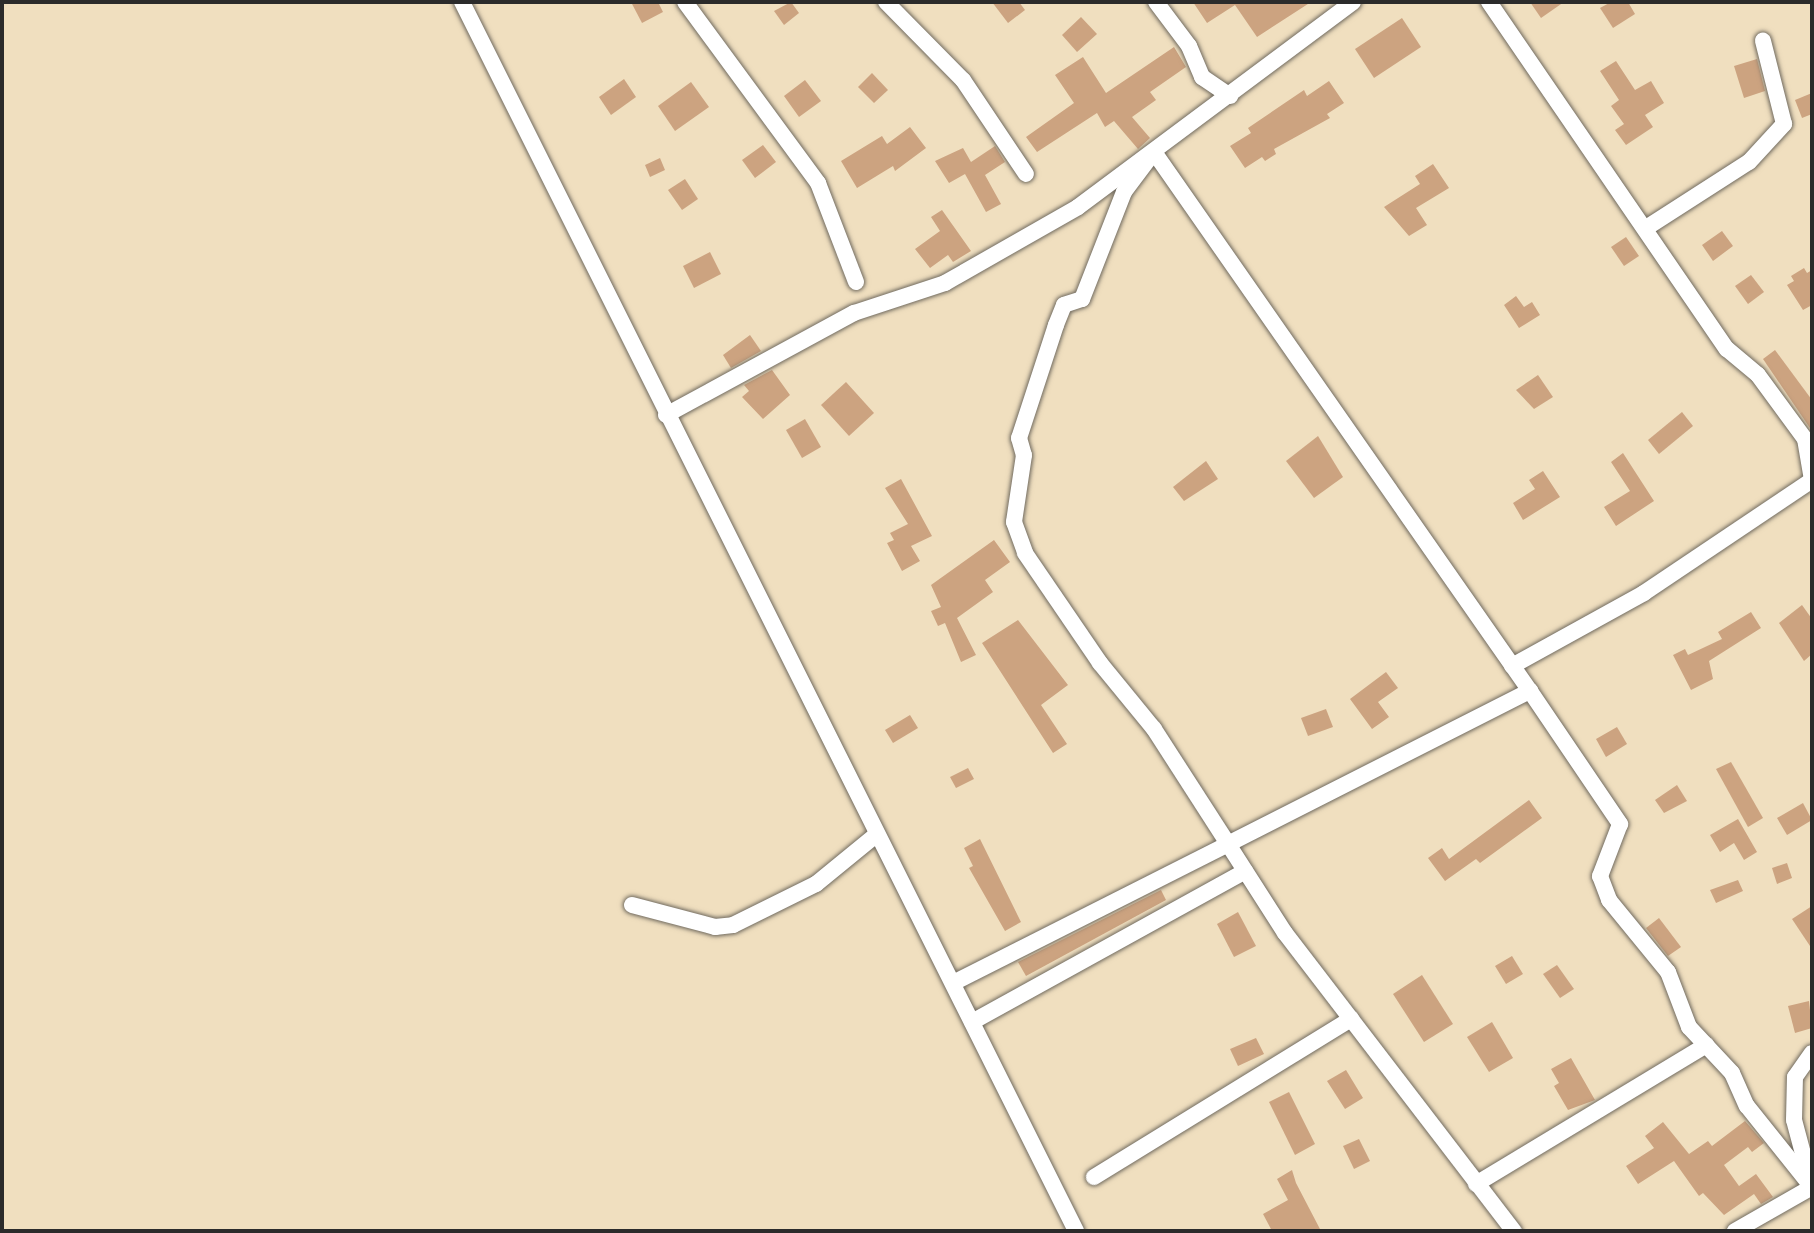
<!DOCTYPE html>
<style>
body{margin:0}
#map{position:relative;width:1814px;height:1233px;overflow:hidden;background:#f0dfbf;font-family:"EB Garamond",serif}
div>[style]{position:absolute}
.building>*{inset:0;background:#cca380}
.roads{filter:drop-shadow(0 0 2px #706a5f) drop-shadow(0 0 2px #706a5f)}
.minor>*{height:16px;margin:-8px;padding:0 8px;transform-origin:8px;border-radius:8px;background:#fff}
span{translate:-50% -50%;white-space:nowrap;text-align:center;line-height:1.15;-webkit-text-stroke:6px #fdfcf7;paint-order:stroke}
.frame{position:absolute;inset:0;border:4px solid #2b2b2b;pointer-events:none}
</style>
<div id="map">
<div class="building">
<i style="clip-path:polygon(631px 2px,658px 2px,663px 12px,642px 23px)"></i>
<i style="clip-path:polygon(791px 2px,799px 13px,784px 25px,774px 11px)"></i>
<i style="clip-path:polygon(992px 2px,1019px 2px,1025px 10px,1008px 23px)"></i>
<i style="clip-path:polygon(1193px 2px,1311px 2px,1257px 37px,1235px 5px,1207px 23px)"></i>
<i style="clip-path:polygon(1530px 2px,1564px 2px,1541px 18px)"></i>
<i style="clip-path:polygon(1611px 2px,1628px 2px,1635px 14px,1613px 28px,1600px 8px)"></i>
<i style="clip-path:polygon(1081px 17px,1097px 34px,1077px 52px,1062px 35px)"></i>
<i style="clip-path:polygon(1402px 18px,1421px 47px,1374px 78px,1355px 49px)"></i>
<i style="clip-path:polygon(1174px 47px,1186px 67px,1150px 92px,1156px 100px,1132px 117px,1150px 138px,1138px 149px,1114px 121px,1105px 127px,1097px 113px,1037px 152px,1026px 137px,1074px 103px,1055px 75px,1083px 57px,1106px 93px)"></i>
<i style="clip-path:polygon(1757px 59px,1765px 91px,1744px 98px,1734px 66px)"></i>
<i style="clip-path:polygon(1616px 61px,1635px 90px,1651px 81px,1664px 103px,1645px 115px,1653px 127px,1626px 145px,1615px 130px,1624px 124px,1611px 106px,1619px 100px,1600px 71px)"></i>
<i style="clip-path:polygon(872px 73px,888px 90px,874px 103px,858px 87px)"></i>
<i style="clip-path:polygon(624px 79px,636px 97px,611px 115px,599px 97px)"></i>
<i style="clip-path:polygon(805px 80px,821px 101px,799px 117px,784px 96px)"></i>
<i style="clip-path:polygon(1329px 81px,1344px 103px,1327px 114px,1330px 118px,1274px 149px,1276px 154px,1265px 161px,1262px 157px,1245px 168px,1230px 146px,1251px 133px,1248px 128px,1304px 90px,1307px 96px)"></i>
<i style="clip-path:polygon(691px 82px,709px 107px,675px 131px,658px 106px)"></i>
<i style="clip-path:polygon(1812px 93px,1812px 114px,1802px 118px,1795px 100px)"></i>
<i style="clip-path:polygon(910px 127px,926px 148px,895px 171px,893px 166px,857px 188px,841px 161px,882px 136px,887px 144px)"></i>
<i style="clip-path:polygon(763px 145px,776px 162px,755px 178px,742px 160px)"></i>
<i style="clip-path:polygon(995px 146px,1005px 162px,985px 175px,1001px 204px,986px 212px,965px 174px,949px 183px,935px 161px,963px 148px,971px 162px)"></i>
<i style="clip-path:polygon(660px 158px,665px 170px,650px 177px,645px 165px)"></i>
<i style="clip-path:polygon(1433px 164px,1449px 188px,1416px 208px,1427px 225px,1409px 236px,1384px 207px,1420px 184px,1415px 176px)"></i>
<i style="clip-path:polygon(685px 179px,698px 199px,682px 210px,668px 190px)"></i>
<i style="clip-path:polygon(942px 210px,971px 251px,953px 262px,948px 255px,930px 268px,915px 249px,940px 231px,931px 217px)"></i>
<i style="clip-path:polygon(1722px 231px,1733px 246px,1713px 261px,1702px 245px)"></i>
<i style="clip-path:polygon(1626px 237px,1639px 256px,1624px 266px,1611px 247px)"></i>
<i style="clip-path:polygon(710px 252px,721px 274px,694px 288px,683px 266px)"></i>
<i style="clip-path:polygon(1804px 268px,1807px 273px,1812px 270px,1812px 305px,1803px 310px,1787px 285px,1794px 281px,1791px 276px)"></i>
<i style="clip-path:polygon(1751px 275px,1764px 292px,1748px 304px,1735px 286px)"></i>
<i style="clip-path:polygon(1516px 296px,1524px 307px,1532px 302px,1540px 315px,1519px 328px,1504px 305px)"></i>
<i style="clip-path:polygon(750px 335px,761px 351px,731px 368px,723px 355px)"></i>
<i style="clip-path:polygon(1775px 350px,1812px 400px,1812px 431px,1763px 359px)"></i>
<i style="clip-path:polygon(772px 370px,790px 395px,763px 419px,742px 397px,749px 391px,744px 385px)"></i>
<i style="clip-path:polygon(1538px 375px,1553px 397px,1534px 409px,1516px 390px)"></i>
<i style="clip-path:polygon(846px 382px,874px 413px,849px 436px,821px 405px)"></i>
<i style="clip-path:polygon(1682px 412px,1693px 426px,1659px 454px,1648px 440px)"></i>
<i style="clip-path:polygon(805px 419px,821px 447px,802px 458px,786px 430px)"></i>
<i style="clip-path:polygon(1318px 436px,1343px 477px,1314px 498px,1286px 461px)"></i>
<i style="clip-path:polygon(1623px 453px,1654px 501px,1616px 526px,1604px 507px,1630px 491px,1611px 462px)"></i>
<i style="clip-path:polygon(1206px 461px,1218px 479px,1184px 501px,1173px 487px)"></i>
<i style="clip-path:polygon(1543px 471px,1560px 497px,1523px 520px,1513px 503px,1535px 489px,1529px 480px)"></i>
<i style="clip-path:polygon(901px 479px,932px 536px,911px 546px,920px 561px,902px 571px,887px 543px,894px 540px,890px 533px,908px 524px,885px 488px)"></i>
<i style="clip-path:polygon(994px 540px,1010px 562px,985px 580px,993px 592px,957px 618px,976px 655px,961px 662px,945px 623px,938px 626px,931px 611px,941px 607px,931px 585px)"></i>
<i style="clip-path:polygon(1802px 605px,1812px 619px,1812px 654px,1804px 661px,1779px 623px)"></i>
<i style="clip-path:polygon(1751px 612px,1761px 628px,1709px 661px,1713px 679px,1691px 690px,1673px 655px,1685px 649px,1688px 655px,1722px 639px,1718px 632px)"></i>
<i style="clip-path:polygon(1018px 620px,1068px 685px,1041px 705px,1067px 744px,1053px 753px,982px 643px)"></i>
<i style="clip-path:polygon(1386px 672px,1398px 688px,1378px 702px,1389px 717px,1372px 729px,1350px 699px)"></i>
<i style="clip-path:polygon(1326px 709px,1333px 727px,1308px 736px,1301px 718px)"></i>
<i style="clip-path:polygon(910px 715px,918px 728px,893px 743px,885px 730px)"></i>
<i style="clip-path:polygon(1617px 727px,1627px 744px,1606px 757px,1596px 739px)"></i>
<i style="clip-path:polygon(1731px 762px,1763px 818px,1748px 827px,1716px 769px)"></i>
<i style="clip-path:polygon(968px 768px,974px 779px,956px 788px,950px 777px)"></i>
<i style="clip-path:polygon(1677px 785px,1687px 801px,1664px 813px,1655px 800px)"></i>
<i style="clip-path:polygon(1529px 800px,1542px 818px,1480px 863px,1476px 859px,1445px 881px,1428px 858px,1442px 848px,1449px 859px)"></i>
<i style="clip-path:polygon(1803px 803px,1812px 820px,1787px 835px,1777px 818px)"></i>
<i style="clip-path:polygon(1738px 819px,1757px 852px,1744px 860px,1734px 843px,1720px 852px,1710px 835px)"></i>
<i style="clip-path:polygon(980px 839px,1021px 922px,1005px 931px,969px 868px,973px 866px,964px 848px)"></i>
<i style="clip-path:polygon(1787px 863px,1792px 878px,1777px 884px,1772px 868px)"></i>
<i style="clip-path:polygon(1738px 880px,1743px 891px,1716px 903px,1710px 890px)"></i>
<i style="clip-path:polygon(1161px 890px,1166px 900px,1026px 976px,1018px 962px)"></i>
<i style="clip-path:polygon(1812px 906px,1812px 949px,1792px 919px)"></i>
<i style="clip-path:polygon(1238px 912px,1256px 946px,1234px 957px,1217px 924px)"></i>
<i style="clip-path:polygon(1659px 918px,1681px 947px,1668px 956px,1646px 928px)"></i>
<i style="clip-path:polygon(1512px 956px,1523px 974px,1506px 984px,1495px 966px)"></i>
<i style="clip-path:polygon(1557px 965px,1574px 989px,1560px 998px,1543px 974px)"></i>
<i style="clip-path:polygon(1422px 975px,1453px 1024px,1424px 1042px,1393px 994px)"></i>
<i style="clip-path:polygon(1809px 1001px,1812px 1028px,1795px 1033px,1788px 1006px)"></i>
<i style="clip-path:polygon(1492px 1022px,1513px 1058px,1489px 1072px,1467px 1037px)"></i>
<i style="clip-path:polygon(1256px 1038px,1264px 1054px,1238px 1066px,1230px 1049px)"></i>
<i style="clip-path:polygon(1571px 1058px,1595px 1100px,1568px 1110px,1554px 1086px,1559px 1083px,1551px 1069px)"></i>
<i style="clip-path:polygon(1346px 1070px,1363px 1098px,1345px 1109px,1327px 1081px)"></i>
<i style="clip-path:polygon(1289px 1092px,1315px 1144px,1295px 1155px,1269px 1102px)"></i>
<i style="clip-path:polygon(1745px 1121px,1764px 1143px,1752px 1152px,1748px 1147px,1724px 1165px,1739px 1186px,1756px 1174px,1773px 1197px,1761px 1204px,1754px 1194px,1724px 1215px,1703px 1193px,1699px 1196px,1674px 1161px,1638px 1184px,1626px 1166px,1654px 1148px,1645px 1136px,1663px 1122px,1689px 1154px,1708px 1141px,1712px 1146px)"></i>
<i style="clip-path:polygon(1359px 1139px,1370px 1161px,1354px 1169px,1343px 1146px)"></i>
<i style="clip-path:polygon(1292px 1170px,1296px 1183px,1321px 1231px,1272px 1231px,1263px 1214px,1288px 1200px,1277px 1179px)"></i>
</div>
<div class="roads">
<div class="minor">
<i style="left:462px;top:2px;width:1374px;rotate:63.45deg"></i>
<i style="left:685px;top:2px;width:225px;rotate:53.7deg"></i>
<i style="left:818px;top:183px;width:106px;rotate:69deg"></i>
<i style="left:886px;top:2px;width:110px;rotate:45.4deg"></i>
<i style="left:963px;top:80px;width:113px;rotate:56.2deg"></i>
<i style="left:1156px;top:2px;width:55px;rotate:53.1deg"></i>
<i style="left:1189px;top:46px;width:34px;rotate:67deg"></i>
<i style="left:1202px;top:77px;width:34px;rotate:34deg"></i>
<i style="left:1489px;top:2px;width:421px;rotate:55.6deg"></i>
<i style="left:1727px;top:349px;width:40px;rotate:40deg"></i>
<i style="left:1758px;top:375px;width:79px;rotate:53.7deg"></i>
<i style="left:1805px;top:439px;width:42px;rotate:80.3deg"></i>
<i style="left:1646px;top:228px;width:122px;rotate:-32.7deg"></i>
<i style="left:1749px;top:162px;width:52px;rotate:-47.4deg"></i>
<i style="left:1784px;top:124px;width:86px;rotate:-104.2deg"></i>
<i style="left:666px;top:415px;width:214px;rotate:-28.5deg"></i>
<i style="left:854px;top:313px;width:96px;rotate:-18.2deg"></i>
<i style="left:945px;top:283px;width:153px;rotate:-29.7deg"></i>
<i style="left:1078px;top:207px;width:343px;rotate:-36.7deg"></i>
<i style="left:1512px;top:666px;width:151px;rotate:-28.9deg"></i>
<i style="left:1644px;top:593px;width:202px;rotate:-33.9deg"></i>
<i style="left:1530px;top:691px;width:161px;rotate:55.9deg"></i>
<i style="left:1620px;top:824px;width:56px;rotate:111deg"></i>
<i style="left:1600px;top:876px;width:26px;rotate:69deg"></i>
<i style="left:1609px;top:900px;width:93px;rotate:50.7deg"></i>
<i style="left:1668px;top:972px;width:59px;rotate:69.1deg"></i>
<i style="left:1689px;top:1027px;width:63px;rotate:46.9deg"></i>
<i style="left:1732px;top:1073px;width:36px;rotate:66deg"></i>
<i style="left:1747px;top:1106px;width:104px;rotate:51.3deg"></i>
<i style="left:1812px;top:1187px;width:89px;rotate:150.3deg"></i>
<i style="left:632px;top:905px;width:86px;rotate:14.8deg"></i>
<i style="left:715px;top:927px;width:18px;rotate:-6deg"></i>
<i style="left:733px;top:925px;width:93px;rotate:-26.3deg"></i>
<i style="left:816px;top:884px;width:79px;rotate:-39.3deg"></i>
<i style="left:953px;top:983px;width:308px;rotate:-26.8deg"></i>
<i style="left:1228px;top:844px;width:339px;rotate:-26.9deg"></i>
<i style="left:1530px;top:691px;width:657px;rotate:-124.9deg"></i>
<i style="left:1154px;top:152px;width:50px;rotate:126.9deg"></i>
<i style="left:1124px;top:192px;width:115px;rotate:111.4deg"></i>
<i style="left:1082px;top:299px;width:19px;rotate:162deg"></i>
<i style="left:1064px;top:305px;width:22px;rotate:112deg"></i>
<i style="left:1056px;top:325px;width:119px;rotate:108.1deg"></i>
<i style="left:1019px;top:438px;width:18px;rotate:74deg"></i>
<i style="left:1024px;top:455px;width:68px;rotate:98.5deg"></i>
<i style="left:1014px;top:522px;width:33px;rotate:70deg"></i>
<i style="left:1025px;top:553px;width:133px;rotate:55.7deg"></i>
<i style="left:1100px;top:663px;width:85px;rotate:50.7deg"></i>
<i style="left:1154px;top:729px;width:137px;rotate:57.2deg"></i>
<i style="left:1228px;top:844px;width:106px;rotate:57.4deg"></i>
<i style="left:1285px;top:933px;width:376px;rotate:52.5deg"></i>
<i style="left:972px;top:1022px;width:312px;rotate:-28.9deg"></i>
<i style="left:1094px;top:1177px;width:302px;rotate:-31.6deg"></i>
<i style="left:1810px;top:1180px;width:62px;rotate:-104.9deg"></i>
<i style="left:1794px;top:1120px;width:43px;rotate:-88.7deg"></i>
<i style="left:1795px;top:1077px;width:29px;rotate:-55deg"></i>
<i style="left:1476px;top:1184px;width:269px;rotate:-31.1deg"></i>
</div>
</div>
<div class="frame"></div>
</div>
